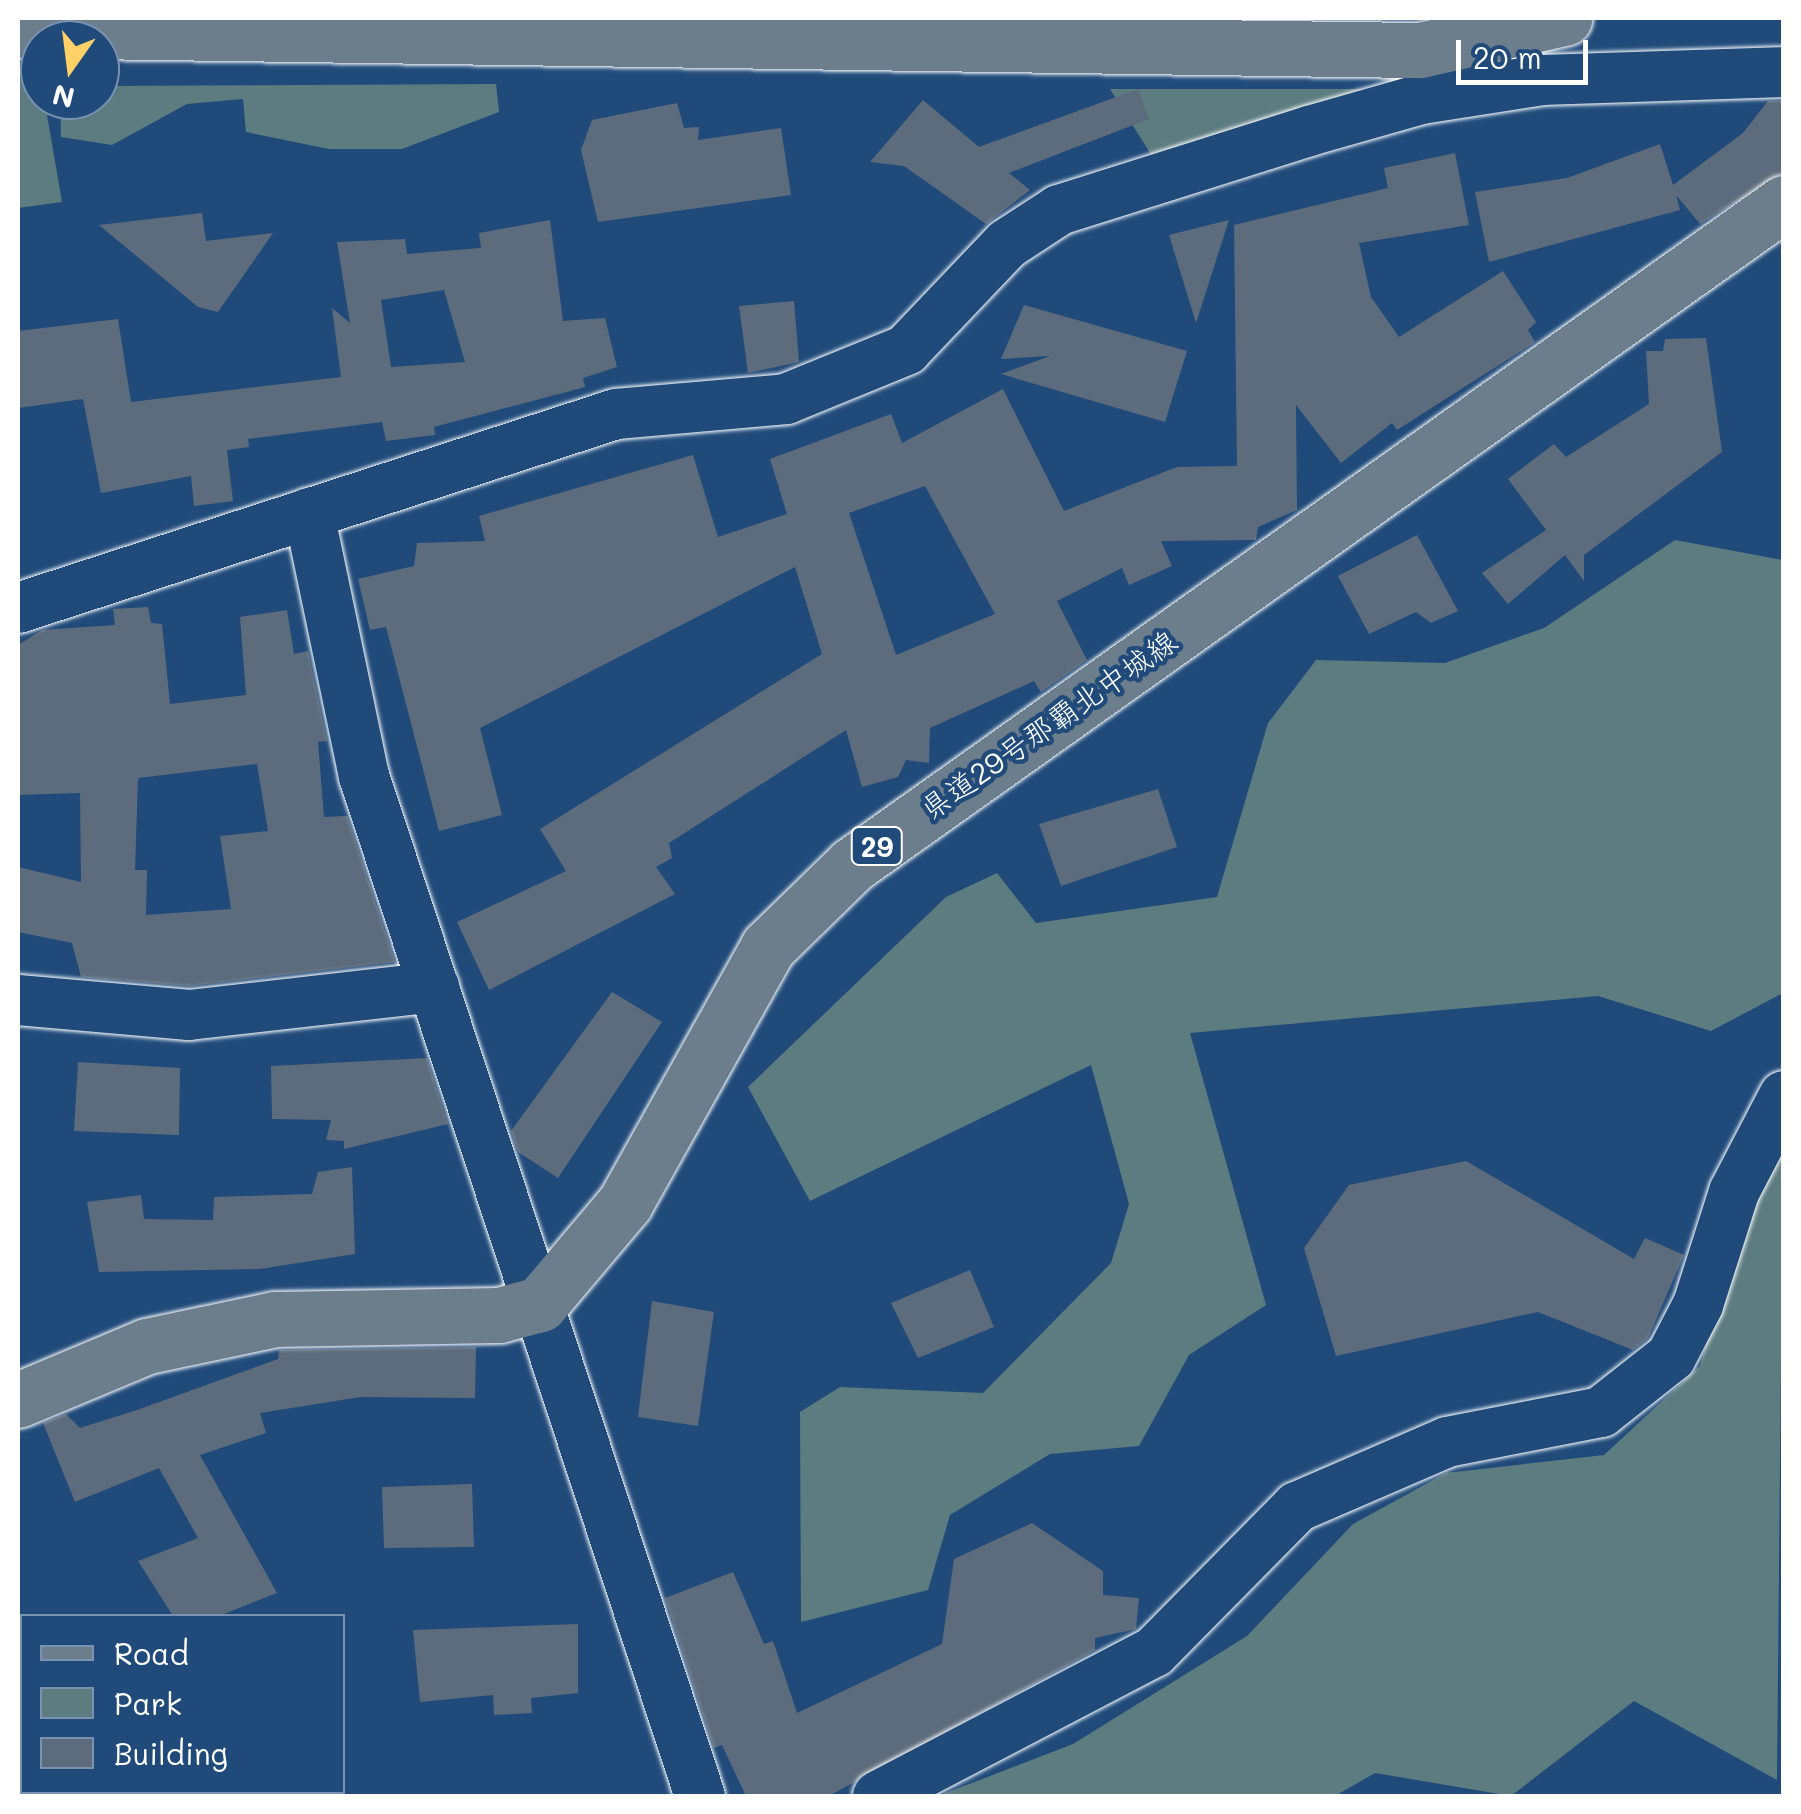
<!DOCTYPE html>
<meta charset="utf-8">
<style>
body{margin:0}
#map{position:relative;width:1801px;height:1814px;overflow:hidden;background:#1f4a7a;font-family:Mali,"Klee One",sans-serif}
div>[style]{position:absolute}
.green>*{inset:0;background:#5c7c80}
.building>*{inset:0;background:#5d6c7c}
.roads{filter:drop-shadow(0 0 2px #fff) drop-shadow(0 0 2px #fff)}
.street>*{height:50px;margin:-25px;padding:0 25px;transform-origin:25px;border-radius:25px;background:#1f4a7a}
.primary>*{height:55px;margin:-27.5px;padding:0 27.5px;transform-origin:27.5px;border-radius:27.5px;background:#6c7d8c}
span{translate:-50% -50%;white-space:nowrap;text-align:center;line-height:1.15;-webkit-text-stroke:9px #1f4a7a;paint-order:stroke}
.shield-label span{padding:2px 8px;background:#1f4a7a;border:2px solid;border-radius:8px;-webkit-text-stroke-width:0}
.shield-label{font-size:28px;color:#fff;font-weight:700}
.street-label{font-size:30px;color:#fff}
.frame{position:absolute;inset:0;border:20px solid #fff;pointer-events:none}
.legend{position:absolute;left:20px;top:1614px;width:325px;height:180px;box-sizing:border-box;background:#1f4a7a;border:2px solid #7992af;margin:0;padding:12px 18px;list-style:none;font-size:30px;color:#fff}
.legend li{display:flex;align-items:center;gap:20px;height:50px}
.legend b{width:50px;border:2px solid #7992af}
.north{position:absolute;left:20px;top:20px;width:100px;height:100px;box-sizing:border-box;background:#1f4a7a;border:2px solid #7992af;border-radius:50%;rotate:194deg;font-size:28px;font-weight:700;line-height:40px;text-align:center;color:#fff}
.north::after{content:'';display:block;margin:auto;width:35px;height:45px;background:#ffd166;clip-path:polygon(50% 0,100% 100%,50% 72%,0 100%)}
.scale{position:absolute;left:1456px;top:40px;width:132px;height:45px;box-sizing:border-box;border:5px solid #fff;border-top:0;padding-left:12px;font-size:30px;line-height:35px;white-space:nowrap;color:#fff;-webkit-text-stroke:8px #1f4a7a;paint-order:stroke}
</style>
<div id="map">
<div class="green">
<i style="clip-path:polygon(40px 74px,62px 202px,18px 208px,18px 75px)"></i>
<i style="clip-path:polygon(496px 84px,499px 112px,402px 149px,329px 149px,246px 132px,243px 99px,187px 104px,112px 145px,61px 137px,60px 100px,100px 100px,100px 86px)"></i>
<i style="clip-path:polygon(1110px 89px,1391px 89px,1155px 161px)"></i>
<i style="clip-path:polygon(1675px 540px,1783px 560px,1783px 993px,1711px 1031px,1598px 996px,1190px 1033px,1266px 1305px,1189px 1355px,1139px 1446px,1050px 1454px,950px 1515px,928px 1590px,801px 1622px,800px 1412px,840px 1387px,983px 1393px,1111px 1263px,1129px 1204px,1091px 1065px,810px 1201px,748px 1087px,946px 897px,997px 873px,1036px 923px,1217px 897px,1268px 723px,1316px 660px,1445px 663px,1544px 628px)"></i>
<i style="clip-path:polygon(1783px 1146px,1777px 1780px,1634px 1701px,1511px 1796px,1375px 1773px,1335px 1796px,938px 1796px,1073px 1744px,1247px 1636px,1353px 1524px,1446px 1473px,1604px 1455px,1700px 1366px,1748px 1193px)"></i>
</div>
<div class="building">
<i style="clip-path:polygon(1138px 89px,1149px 119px,1009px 173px,1030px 190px,986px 224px,904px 166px,870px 162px,923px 100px,979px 147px)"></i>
<i style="clip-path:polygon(1768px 101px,1784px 101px,1784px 172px,1700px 224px,1676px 195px,1680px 210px,1489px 262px,1475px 192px,1567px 178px,1660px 144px,1673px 185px,1743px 133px)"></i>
<i style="clip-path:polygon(677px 103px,684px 128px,699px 127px,698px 140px,781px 128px,791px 195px,598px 222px,581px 150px,592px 120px)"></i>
<i style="clip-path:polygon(evenodd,1455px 153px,1469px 225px,1359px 243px,1371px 297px,1399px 337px,1503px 271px,1536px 322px,1528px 330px,1535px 342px,1397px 430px,1392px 423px,1341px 463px,1296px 405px,1297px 510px,1258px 527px,1256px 540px,1161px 541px,1172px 566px,1129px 585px,1122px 568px,1057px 601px,1087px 660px,1041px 692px,1034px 681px,930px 728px,929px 763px,906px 760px,898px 777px,862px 787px,846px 730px,669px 843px,672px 858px,656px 867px,675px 894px,489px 990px,457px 922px,566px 871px,540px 829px,822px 654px,795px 567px,480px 728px,502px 815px,439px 831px,386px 627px,370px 630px,358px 579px,414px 566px,417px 543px,485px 541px,479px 516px,693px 455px,718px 537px,787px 514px,770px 459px,891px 414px,902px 443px,1003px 389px,1064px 511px,1177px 467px,1237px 466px,1234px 225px,1388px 188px,1384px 168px,1455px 153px,925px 486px,995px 614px,896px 655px,849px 513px,925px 486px)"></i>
<i style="clip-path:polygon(202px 213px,206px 241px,273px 233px,218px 312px,198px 307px,99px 225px)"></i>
<i style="clip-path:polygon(evenodd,550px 220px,563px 321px,605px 318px,617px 367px,583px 378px,585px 387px,434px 427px,435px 435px,386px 441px,382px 422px,248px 439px,249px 447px,227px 450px,233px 501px,194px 506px,191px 476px,101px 493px,83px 399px,18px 408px,18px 331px,118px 319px,131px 402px,341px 377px,332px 308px,350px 323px,337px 242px,405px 239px,407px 254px,481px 248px,479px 233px,550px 220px,444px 290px,465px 362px,391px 367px,381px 300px,444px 290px)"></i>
<i style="clip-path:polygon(1229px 220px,1196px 323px,1169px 235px)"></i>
<i style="clip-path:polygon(794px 301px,799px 362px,748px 373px,739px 306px)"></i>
<i style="clip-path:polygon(1024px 305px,1187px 351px,1165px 422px,1001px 374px,1050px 356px,1001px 359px)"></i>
<i style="clip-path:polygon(1706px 338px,1722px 452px,1584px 555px,1584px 581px,1565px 555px,1508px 604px,1482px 573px,1546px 530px,1508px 479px,1554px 444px,1566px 457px,1649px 404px,1646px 351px,1663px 351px,1665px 339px)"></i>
<i style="clip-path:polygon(1417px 535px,1458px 611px,1431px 623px,1416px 612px,1369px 634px,1338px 576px)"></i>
<i style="clip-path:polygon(evenodd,148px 607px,151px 623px,162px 624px,170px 704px,246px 695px,240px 617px,287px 610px,294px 654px,308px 651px,327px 741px,318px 742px,324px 817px,347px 816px,395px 962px,189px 986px,81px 977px,72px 943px,18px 932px,18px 867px,81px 882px,80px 793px,18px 795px,18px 645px,42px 630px,115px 625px,113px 609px,148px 607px,257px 764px,268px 831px,220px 836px,231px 909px,146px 915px,147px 870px,135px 870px,138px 778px,257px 764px)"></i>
<i style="clip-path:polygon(1158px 789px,1177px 847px,1061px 886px,1039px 824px)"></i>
<i style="clip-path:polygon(612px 992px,662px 1022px,558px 1178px,518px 1152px,511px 1131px)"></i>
<i style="clip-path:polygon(427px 1058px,448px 1124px,344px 1149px,344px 1141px,326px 1140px,331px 1120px,272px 1119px,271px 1066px)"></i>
<i style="clip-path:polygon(78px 1062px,180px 1068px,179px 1135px,74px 1131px)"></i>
<i style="clip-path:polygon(1466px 1161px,1634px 1259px,1645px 1238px,1684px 1255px,1648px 1338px,1633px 1350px,1538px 1312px,1336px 1356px,1304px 1248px,1349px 1185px)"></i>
<i style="clip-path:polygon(352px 1167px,355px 1254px,260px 1269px,99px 1272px,87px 1202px,141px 1195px,144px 1219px,213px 1220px,214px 1197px,312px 1194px,318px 1172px)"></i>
<i style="clip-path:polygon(970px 1270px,994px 1327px,918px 1358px,891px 1303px)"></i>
<i style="clip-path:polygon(652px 1301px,714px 1312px,698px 1426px,638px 1417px)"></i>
<i style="clip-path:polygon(476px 1347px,475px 1398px,361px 1397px,260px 1413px,266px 1433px,200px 1455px,277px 1593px,219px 1616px,173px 1616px,138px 1561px,198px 1538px,159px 1468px,75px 1502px,43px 1423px,66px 1414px,80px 1428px,137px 1410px,278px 1359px,279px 1350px)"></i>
<i style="clip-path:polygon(472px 1484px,474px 1547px,384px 1548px,382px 1487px)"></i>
<i style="clip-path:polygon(1032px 1523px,1103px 1571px,1103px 1595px,1139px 1598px,1136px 1629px,1095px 1638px,1095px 1650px,829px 1796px,746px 1796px,722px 1745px,714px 1748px,665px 1598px,733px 1572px,764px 1644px,773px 1641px,797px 1713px,942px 1644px,954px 1559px)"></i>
<i style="clip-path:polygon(578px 1624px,578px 1693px,531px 1698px,532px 1713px,494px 1715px,493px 1695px,420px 1702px,413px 1630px)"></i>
</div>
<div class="roads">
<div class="street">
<i style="left:309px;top:513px;width:269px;rotate:78.2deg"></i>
<i style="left:364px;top:776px;width:1074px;rotate:71.77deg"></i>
<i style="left:18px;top:608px;width:629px;rotate:-17.97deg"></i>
<i style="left:616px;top:414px;width:171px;rotate:-5deg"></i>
<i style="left:786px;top:399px;width:130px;rotate:-22.2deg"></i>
<i style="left:906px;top:350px;width:146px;rotate:-46.4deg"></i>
<i style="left:1007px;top:244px;width:62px;rotate:-33.2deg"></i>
<i style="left:1059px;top:210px;width:262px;rotate:-17.5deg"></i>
<i style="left:1309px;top:131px;width:116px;rotate:-15.9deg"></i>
<i style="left:1421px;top:99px;width:123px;rotate:-8.9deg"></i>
<i style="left:1543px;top:80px;width:241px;rotate:-1.9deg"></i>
<i style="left:18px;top:1000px;width:172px;rotate:5deg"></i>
<i style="left:189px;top:1015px;width:247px;rotate:-6.5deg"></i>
<i style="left:878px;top:1796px;width:311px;rotate:-27.6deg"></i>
<i style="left:1154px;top:1652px;width:204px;rotate:-45.4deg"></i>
<i style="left:1297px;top:1507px;width:163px;rotate:-23.4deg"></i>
<i style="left:1447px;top:1442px;width:157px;rotate:-11deg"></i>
<i style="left:1601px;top:1412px;width:89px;rotate:-38.2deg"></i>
<i style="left:1671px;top:1357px;width:59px;rotate:-62.6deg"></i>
<i style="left:1698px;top:1305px;width:119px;rotate:-72.3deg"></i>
<i style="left:1734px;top:1192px;width:108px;rotate:-62.5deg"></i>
</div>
<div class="primary">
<i style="left:18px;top:30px;width:1402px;rotate:0.82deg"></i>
<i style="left:1420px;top:50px;width:148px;rotate:-12.5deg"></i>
<i style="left:18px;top:1400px;width:140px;rotate:-22.7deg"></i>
<i style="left:147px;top:1346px;width:131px;rotate:-11.9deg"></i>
<i style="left:275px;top:1319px;width:224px;rotate:-1deg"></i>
<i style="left:499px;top:1315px;width:42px;rotate:-15deg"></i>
<i style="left:540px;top:1304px;width:132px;rotate:-49.9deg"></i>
<i style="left:625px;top:1203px;width:293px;rotate:-60.8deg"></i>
<i style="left:768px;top:947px;width:117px;rotate:-44.3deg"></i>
<i style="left:852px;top:865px;width:1143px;rotate:-35.39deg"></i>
</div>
</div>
<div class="shield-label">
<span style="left:877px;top:846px">29</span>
</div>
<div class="street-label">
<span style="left:1048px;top:724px;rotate:-35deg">県道29号那覇北中城線</span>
</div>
<div class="frame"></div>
<ul class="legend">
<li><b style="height:12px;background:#6c7d8c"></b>Road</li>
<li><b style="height:28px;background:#5c7c80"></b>Park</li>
<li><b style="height:28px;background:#5d6c7c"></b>Building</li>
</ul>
<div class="north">N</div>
<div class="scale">20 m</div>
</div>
